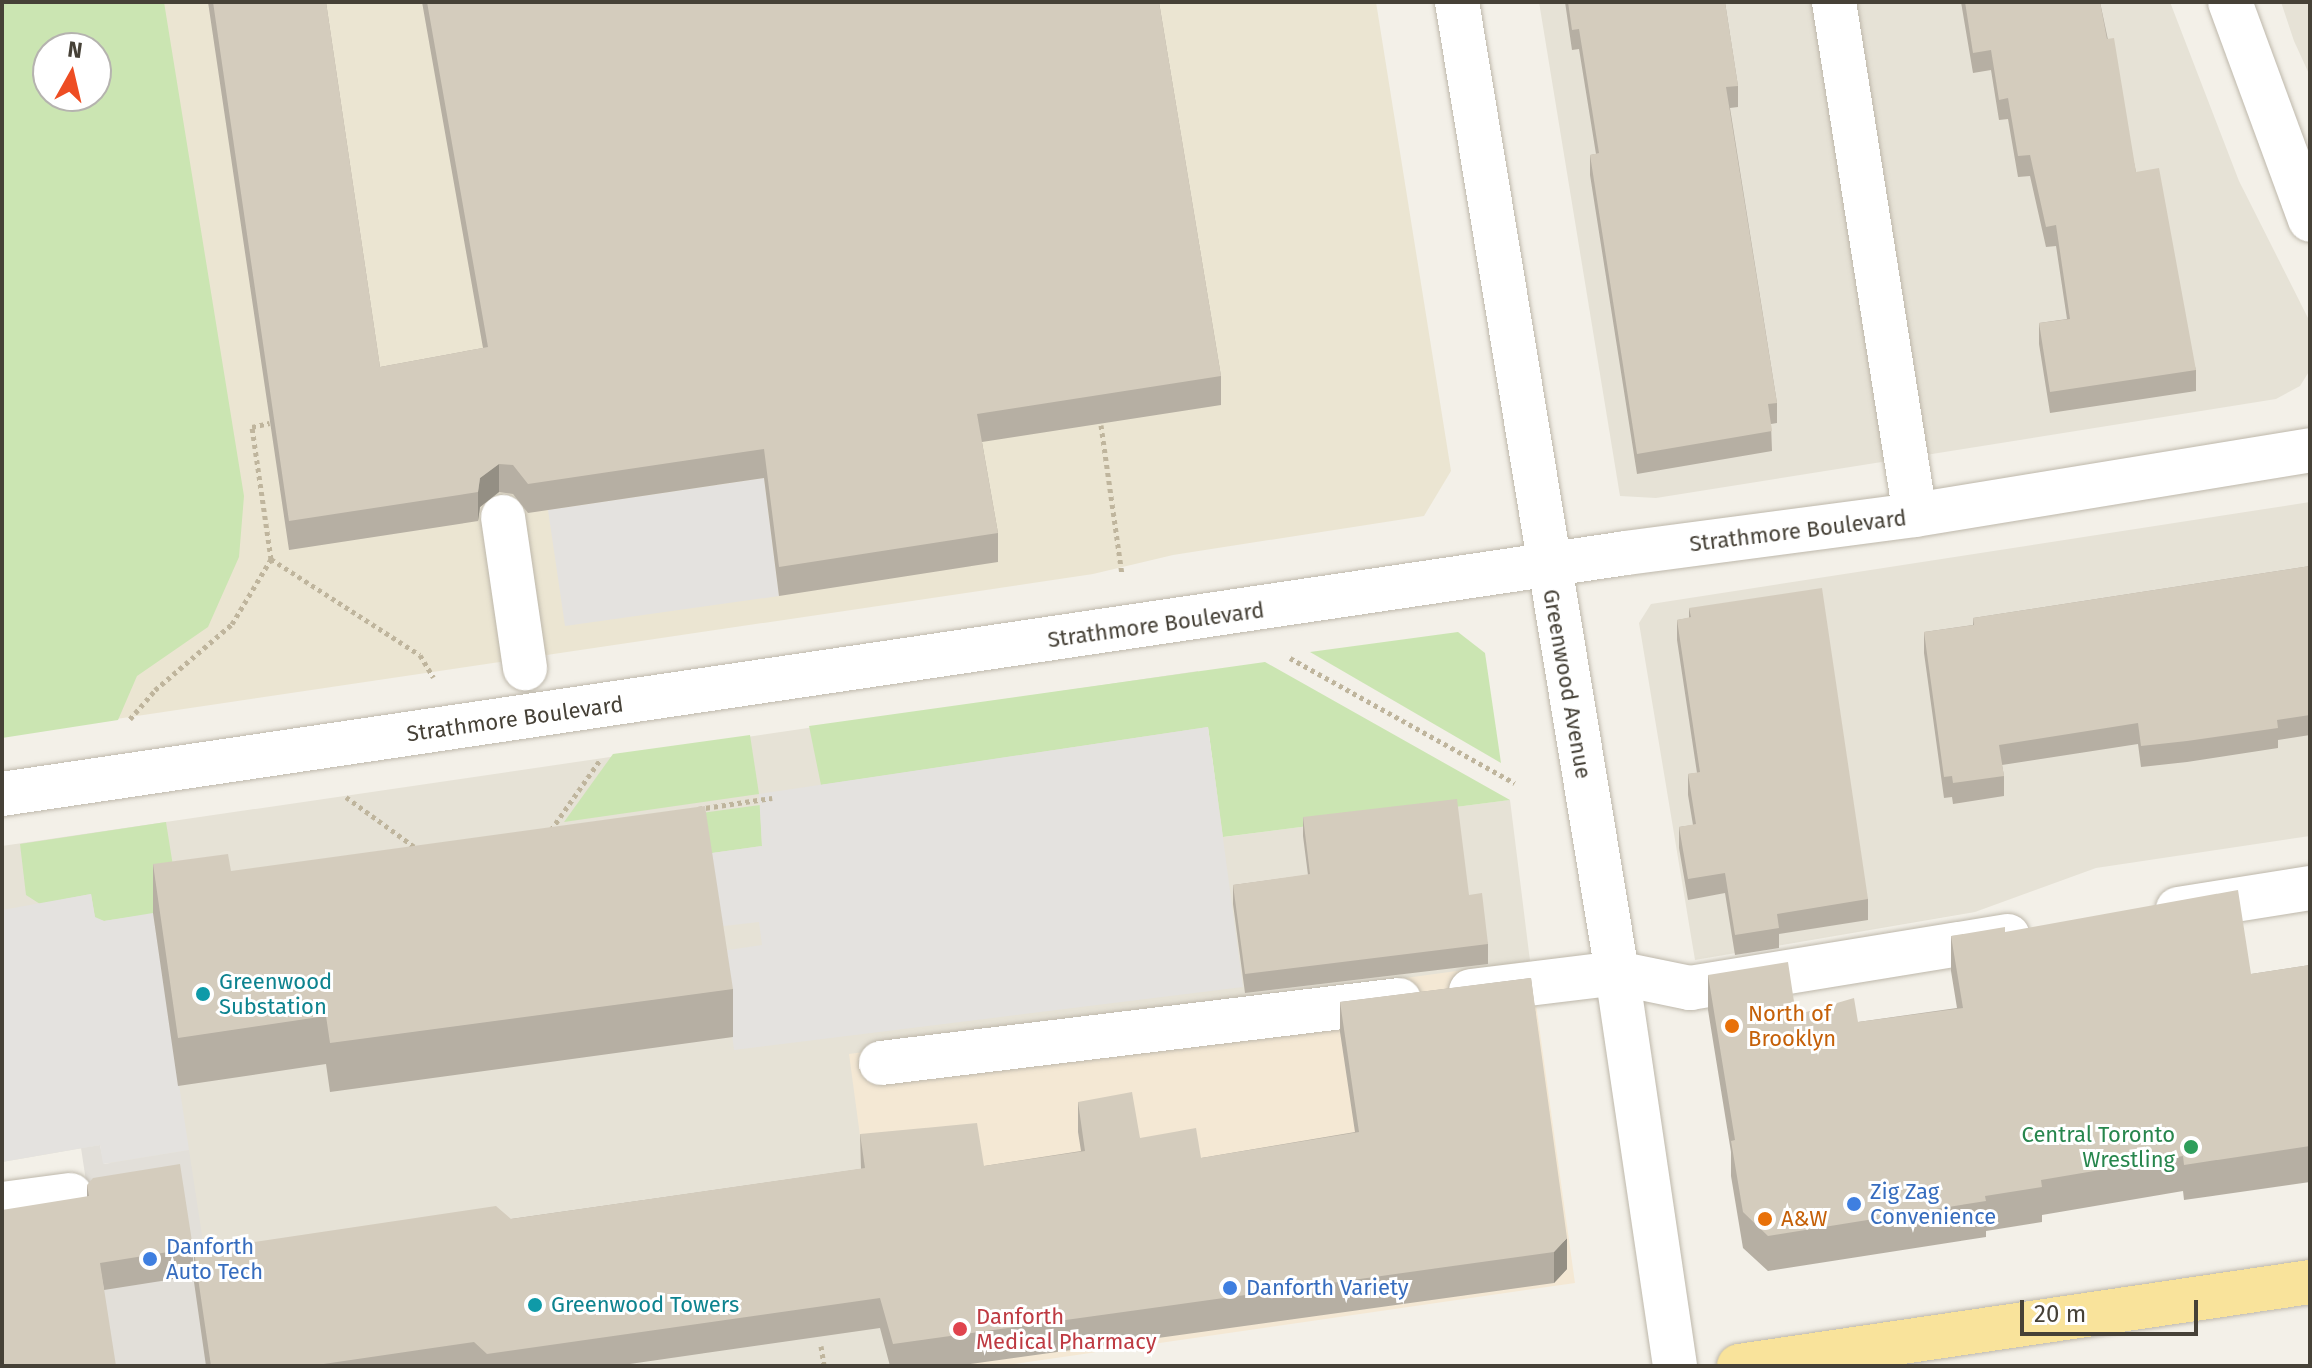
<!DOCTYPE html>
<style>
body{margin:0}
#map{position:relative;width:2312px;height:1368px;overflow:hidden;background:#f3f0e8;font-family:"Fira Sans",sans-serif}
div>[style]{position:absolute}
.residential>*{inset:0;background:#e6e2d6}
.commercial>*{inset:0;background:#f4e8d4}
.industrial>*{inset:0;background:#e2dfd9}
.education>*{inset:0;background:#ebe5d2}
.green>*{inset:0;background:#cbe5b2}
.parking>*{inset:0;background:#e4e2df}
.path>*{height:5px;margin-top:-2.5px;transform-origin:0;background:repeating-linear-gradient(90deg,#bfb59d 0 4px,transparent 0 8px)}
.roads{filter:drop-shadow(0 0 2px #beb8ab) drop-shadow(0 0 2px #beb8ab)}
.minor>*{height:44px;margin:-22px;padding:0 22px;transform-origin:22px;border-radius:22px;background:#fff}
.major>*{height:44px;margin:-22px;padding:0 22px;transform-origin:22px;border-radius:22px;background:#f9e39b}
.wall>*{inset:0;background:#b6afa3}
.shaded-wall>*{inset:0;background:#948f84}
.building>*{inset:0;background:#d4ccbd}
.dots>*{width:22px;height:22px;translate:-50% -50%;box-sizing:border-box;border:4px solid #fff;border-radius:50%}
span{translate:-50% -50%;white-space:nowrap;text-align:center;line-height:1.15;-webkit-text-stroke:6px #fff;paint-order:stroke}
.street-label{font-size:22px;color:#464137}
.culture-label{font-size:22px;color:#0d838f}
.left{translate:0 -50%;text-align:left}
.food-label{font-size:22px;color:#c56008}
.leisure-label{font-size:22px;color:#27864d}
.right{translate:-100% -50%;text-align:right}
.shop-label{font-size:22px;color:#366cbe}
.health-label{font-size:22px;color:#be3a42}
.frame{position:absolute;inset:0;border:4px solid #464137;pointer-events:none}
.north{position:absolute;left:32px;top:32px;width:80px;height:80px;box-sizing:border-box;background:#fff;border:2px solid #b5b3af;border-radius:50%;rotate:8deg;font-size:22px;font-weight:700;line-height:32px;text-align:center;color:#464137}
.north::after{content:'';display:block;margin:auto;width:28px;height:36px;background:#ee4d23;clip-path:polygon(50% 0,100% 100%,50% 72%,0 100%)}
.scale{position:absolute;left:2020px;top:1300px;width:178px;height:36px;box-sizing:border-box;border:4px solid #464137;border-top:0;padding-left:10px;font-size:24px;line-height:28px;white-space:nowrap;color:#464137;-webkit-text-stroke:6px #fff;paint-order:stroke}
</style>
<div id="map">
<div class="residential">
<i style="clip-path:polygon(1539px 2px,2170px 2px,2239px 181px,2310px 322px,2310px 370px,2300px 386px,2276px 399px,1656px 498px,1620px 496px)"></i>
<i style="clip-path:polygon(2281px 2px,2310px 2px,2310px 76px,2294px 41px)"></i>
<i style="clip-path:polygon(2310px 502px,2310px 836px,2096px 868px,1975px 912px,1695px 960px,1639px 623px,1651px 604px)"></i>
<i style="clip-path:polygon(1198px 671px,1224px 837px,1510px 800px,1530px 961px,1244px 1004px,891px 1366px,222px 1366px,100px 1145px,2px 1162px,2px 846px)"></i>
</div>
<div class="commercial">
<i style="clip-path:polygon(1530px 961px,1575px 1283px,1001px 1366px,891px 1366px,849px 1054px)"></i>
</div>
<div class="industrial">
<i style="clip-path:polygon(100px 1145px,104px 1164px,189px 1150px,222px 1366px,114px 1366px,81px 1148px)"></i>
</div>
<div class="education">
<i style="clip-path:polygon(evenodd,2px 2px,1376px 2px,1451px 471px,1424px 516px,1173px 555px,1093px 574px,2px 736px,2px 2px,48px 48px,96px 48px,96px 96px,48px 96px,48px 48px)"></i>
</div>
<div class="green">
<i style="clip-path:polygon(evenodd,2px 2px,164px 2px,244px 496px,239px 557px,208px 627px,137px 676px,118px 720px,2px 738px,2px 2px,48px 48px,96px 48px,96px 96px,48px 96px,48px 48px)"></i>
<i style="clip-path:polygon(1458px 632px,1485px 653px,1501px 763px,1310px 652px)"></i>
<i style="clip-path:polygon(1265px 662px,1510px 800px,1223px 837px,1208px 727px,821px 785px,809px 726px)"></i>
<i style="clip-path:polygon(750px 735px,759px 794px,564px 822px,613px 754px)"></i>
<i style="clip-path:polygon(760px 805px,762px 846px,533px 878px,562px 832px)"></i>
<i style="clip-path:polygon(166px 822px,180px 910px,104px 921px,95px 918px,91px 894px,40px 904px,26px 895px,20px 844px)"></i>
</div>
<div class="parking">
<i style="clip-path:polygon(764px 478px,779px 596px,565px 626px,548px 510px)"></i>
<i style="clip-path:polygon(1208px 727px,1243px 987px,734px 1050px,721px 951px,762px 945px,759px 922px,715px 927px,705px 854px,762px 846px,759px 794px)"></i>
<i style="clip-path:polygon(91px 894px,95px 917px,104px 921px,153px 913px,189px 1150px,103px 1164px,100px 1145px,2px 1162px,2px 910px)"></i>
</div>
<div class="path">
<i style="left:1101px;top:425px;width:150px;rotate:82deg"></i>
<i style="left:271px;top:559px;width:177px;rotate:32.8deg"></i>
<i style="left:420px;top:655px;width:26px;rotate:59deg"></i>
<i style="left:1290px;top:658px;width:257px;rotate:29.1deg"></i>
<i style="left:130px;top:719px;width:38px;rotate:-49deg"></i>
<i style="left:155px;top:690px;width:101px;rotate:-40.6deg"></i>
<i style="left:232px;top:624px;width:76px;rotate:-59deg"></i>
<i style="left:271px;top:559px;width:133px;rotate:-98.2deg"></i>
<i style="left:252px;top:427px;width:18px;rotate:-13deg"></i>
<i style="left:346px;top:797px;width:90px;rotate:36deg"></i>
<i style="left:698px;top:809px;width:75px;rotate:-8.5deg"></i>
<i style="left:551px;top:830px;width:85px;rotate:-55deg"></i>
<i style="left:821px;top:1346px;width:20px;rotate:81deg"></i>
</div>
<div class="roads">
<div class="minor">
<i style="left:1457px;top:2px;width:984px;rotate:80.64deg"></i>
<i style="left:1617px;top:973px;width:397px;rotate:81.6deg"></i>
<i style="left:1834px;top:2px;width:519px;rotate:81.03deg"></i>
<i style="left:2230px;top:2px;width:232px;rotate:69.8deg"></i>
<i style="left:503px;top:517px;width:153px;rotate:81.7deg"></i>
<i style="left:2px;top:794px;width:1642px;rotate:-8.44deg"></i>
<i style="left:1626px;top:553px;width:291px;rotate:-7.5deg"></i>
<i style="left:1915px;top:515px;width:400px;rotate:-9.3deg"></i>
<i style="left:2178px;top:909px;width:134px;rotate:-9deg"></i>
<i style="left:1471px;top:991px;width:147px;rotate:-7deg"></i>
<i style="left:1617px;top:973px;width:75px;rotate:11.6deg"></i>
<i style="left:1690px;top:988px;width:322px;rotate:-9.3deg"></i>
<i style="left:881px;top:1063px;width:522px;rotate:-6.93deg"></i>
<i style="left:2px;top:1204px;width:69px;rotate:-7.5deg"></i>
</div>
<div class="major">
<i style="left:1739px;top:1366px;width:577px;rotate:-8.37deg"></i>
</div>
</div>
<div class="wall">
<i style="clip-path:polygon(208px 2px,326px 2px,380px 367px,483px 348px,422px 2px,1159px 2px,1221px 376px,1221px 405px,982px 442px,998px 533px,998px 562px,779px 596px,764px 478px,528px 513px,513px 494px,499px 492px,480px 507px,478px 521px,289px 550px)"></i>
<i style="clip-path:polygon(1565px 2px,1725px 2px,1738px 86px,1738px 107px,1730px 108px,1777px 403px,1777px 423px,1771px 424px,1772px 451px,1637px 474px,1590px 175px,1590px 155px,1596px 154px,1579px 49px,1572px 50px)"></i>
<i style="clip-path:polygon(1961px 2px,2100px 2px,2136px 172px,2196px 370px,2196px 391px,2050px 413px,2039px 344px,2039px 323px,2067px 319px,2056px 246px,2046px 247px,2030px 176px,2018px 177px,2008px 119px,1999px 120px,1991px 70px,1973px 73px)"></i>
<i style="clip-path:polygon(2310px 566px,2310px 735px,2278px 740px,2278px 748px,2187px 762px,2141px 767px,2138px 744px,2002px 765px,2004px 776px,2004px 796px,1953px 804px,1952px 797px,1944px 798px,1924px 653px,1924px 632px,1973px 625px,1973px 618px)"></i>
<i style="clip-path:polygon(1689px 608px,1868px 899px,1868px 920px,1779px 934px,1779px 948px,1735px 955px,1725px 893px,1688px 900px,1679px 848px,1679px 827px,1693px 825px,1688px 795px,1688px 774px,1697px 773px,1677px 640px,1677px 620px,1689px 618px)"></i>
<i style="clip-path:polygon(1303px 817px,1469px 895px,1488px 944px,1488px 964px,1245px 993px,1233px 904px,1233px 885px,1308px 875px,1303px 836px)"></i>
<i style="clip-path:polygon(153px 864px,231px 871px,733px 989px,733px 1037px,330px 1092px,326px 1064px,178px 1086px,153px 913px)"></i>
<i style="clip-path:polygon(2005px 932px,2251px 974px,2310px 965px,2310px 1182px,2184px 1200px,2183px 1191px,2042px 1215px,2042px 1222px,1986px 1231px,1986px 1237px,1768px 1271px,1743px 1248px,1731px 1176px,1731px 1152px,1708px 1010px,1708px 975px,1796px 1015px,1858px 1022px,1957px 1008px,1951px 971px,1951px 936px)"></i>
<i style="clip-path:polygon(1531px 978px,1567px 1269px,1554px 1283px,956px 1366px,890px 1366px,880px 1328px,616px 1366px,206px 1366px,194px 1282px,194px 1251px,511px 1219px,861px 1169px,860px 1134px,984px 1166px,1081px 1151px,1078px 1132px,1078px 1102px,1140px 1138px,1201px 1158px,1355px 1132px,1340px 1032px,1340px 1002px)"></i>
<i style="clip-path:polygon(87px 1185px,193px 1248px,193px 1276px,104px 1290px,87px 1196px)"></i>
</div>
<div class="shaded-wall">
<i style="clip-path:polygon(499px 464px,499px 492px,480px 507px,478px 521px,478px 492px,480px 478px)"></i>
<i style="clip-path:polygon(1567px 1238px,1567px 1269px,1554px 1283px,1554px 1252px)"></i>
</div>
<div class="building">
<i style="clip-path:polygon(213px 2px,326px 2px,380px 367px,488px 347px,427px 2px,1159px 2px,1221px 376px,977px 414px,998px 533px,779px 567px,764px 449px,528px 484px,513px 465px,499px 464px,480px 478px,478px 492px,289px 521px)"></i>
<i style="clip-path:polygon(1568px 2px,1725px 2px,1738px 86px,1726px 87px,1777px 403px,1768px 404px,1772px 431px,1637px 454px,1590px 155px,1599px 153px,1579px 29px,1572px 30px)"></i>
<i style="clip-path:polygon(1965px 2px,2100px 2px,2107px 39px,2114px 38px,2136px 172px,2159px 168px,2196px 370px,2050px 392px,2039px 323px,2070px 319px,2056px 225px,2046px 227px,2030px 155px,2018px 156px,2008px 98px,1999px 100px,1991px 50px,1973px 53px)"></i>
<i style="clip-path:polygon(2310px 566px,2310px 715px,2277px 720px,2278px 728px,2187px 741px,2141px 746px,2138px 723px,1999px 745px,2004px 776px,1953px 783px,1952px 776px,1944px 777px,1924px 632px,1974px 625px,1973px 618px)"></i>
<i style="clip-path:polygon(1822px 588px,1868px 899px,1777px 914px,1779px 928px,1735px 935px,1725px 873px,1688px 879px,1679px 827px,1696px 824px,1688px 774px,1700px 772px,1677px 620px,1691px 617px,1689px 608px)"></i>
<i style="clip-path:polygon(1457px 799px,1469px 895px,1482px 893px,1488px 944px,1245px 974px,1233px 885px,1310px 874px,1303px 817px)"></i>
<i style="clip-path:polygon(705px 806px,733px 989px,330px 1043px,326px 1016px,178px 1038px,153px 864px,228px 854px,231px 871px)"></i>
<i style="clip-path:polygon(2238px 890px,2251px 974px,2310px 965px,2310px 1146px,2184px 1165px,2183px 1156px,2041px 1180px,2042px 1187px,1985px 1196px,1986px 1201px,1768px 1236px,1743px 1212px,1731px 1141px,1735px 1140px,1708px 975px,1788px 962px,1796px 1015px,1854px 998px,1858px 1022px,1963px 1008px,1951px 936px,2005px 927px,2005px 932px)"></i>
<i style="clip-path:polygon(1531px 978px,1567px 1238px,1554px 1252px,893px 1344px,880px 1298px,487px 1354px,474px 1342px,310px 1366px,211px 1366px,194px 1251px,496px 1206px,511px 1219px,865px 1168px,860px 1134px,977px 1123px,984px 1166px,1085px 1151px,1078px 1102px,1132px 1092px,1140px 1138px,1196px 1128px,1201px 1158px,1359px 1132px,1340px 1002px)"></i>
<i style="clip-path:polygon(180px 1164px,193px 1248px,100px 1263px,116px 1366px,2px 1366px,2px 1210px,89px 1196px,87px 1185px,93px 1178px)"></i>
</div>
<div class="dots">
<i style="left:203px;top:994px;background:#0f9aa8"></i>
<i style="left:1732px;top:1026px;background:#e8710a"></i>
<i style="left:2191px;top:1147px;background:#2e9e5b"></i>
<i style="left:1854px;top:1204px;background:#3f7fe0"></i>
<i style="left:1765px;top:1219px;background:#e8710a"></i>
<i style="left:150px;top:1259px;background:#3f7fe0"></i>
<i style="left:1230px;top:1288px;background:#3f7fe0"></i>
<i style="left:535px;top:1305px;background:#0f9aa8"></i>
<i style="left:960px;top:1329px;background:#e0444e"></i>
</div>
<div class="street-label">
<span style="left:1798px;top:531px;rotate:-7deg">Strathmore Boulevard</span>
<span style="left:1156px;top:625px;rotate:-8deg">Strathmore Boulevard</span>
<span style="left:1567px;top:684px;rotate:80deg">Greenwood Avenue</span>
<span style="left:515px;top:719px;rotate:-8deg">Strathmore Boulevard</span>
</div>
<div class="culture-label">
<span class="left" style="left:219px;top:994px">Greenwood<br>Substation</span>
<span class="left" style="left:551px;top:1305px">Greenwood Towers</span>
</div>
<div class="food-label">
<span class="left" style="left:1748px;top:1026px">North of<br>Brooklyn</span>
<span class="left" style="left:1781px;top:1219px">A&amp;W</span>
</div>
<div class="leisure-label">
<span class="right" style="left:2175px;top:1147px">Central Toronto<br>Wrestling</span>
</div>
<div class="shop-label">
<span class="left" style="left:1870px;top:1204px">Zig Zag<br>Convenience</span>
<span class="left" style="left:166px;top:1259px">Danforth<br>Auto Tech</span>
<span class="left" style="left:1246px;top:1288px">Danforth Variety</span>
</div>
<div class="health-label">
<span class="left" style="left:976px;top:1329px">Danforth<br>Medical Pharmacy</span>
</div>
<div class="frame"></div>
<div class="north">N</div>
<div class="scale">20 m</div>
</div>
